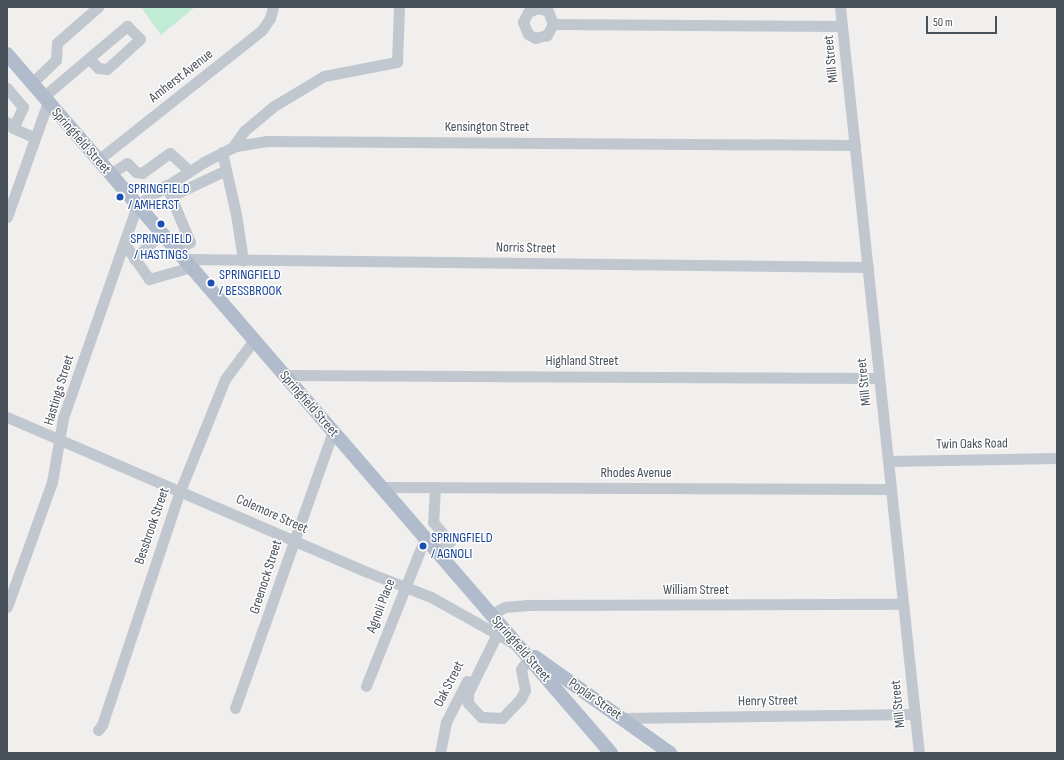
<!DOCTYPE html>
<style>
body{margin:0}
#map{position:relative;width:1064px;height:760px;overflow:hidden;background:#f1eeee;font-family:"Sofia Sans Condensed",sans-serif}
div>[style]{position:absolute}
.green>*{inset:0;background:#c0ebd4}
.stream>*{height:3px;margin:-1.5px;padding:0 1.5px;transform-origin:1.5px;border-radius:1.5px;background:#90cde5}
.minor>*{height:11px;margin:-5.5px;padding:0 5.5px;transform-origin:5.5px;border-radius:5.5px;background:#c0c7cf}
.major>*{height:14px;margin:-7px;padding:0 7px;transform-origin:7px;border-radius:7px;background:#b0bbcb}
.dots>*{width:11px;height:11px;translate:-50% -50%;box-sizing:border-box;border:2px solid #fff;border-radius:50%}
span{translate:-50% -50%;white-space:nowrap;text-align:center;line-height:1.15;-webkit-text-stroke:3px #fff;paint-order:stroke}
.street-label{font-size:14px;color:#48505a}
.transit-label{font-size:14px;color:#164399}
.left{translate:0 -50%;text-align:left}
.frame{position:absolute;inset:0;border:8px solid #48505a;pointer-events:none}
.scale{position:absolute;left:926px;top:16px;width:71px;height:18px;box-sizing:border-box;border:2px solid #48505a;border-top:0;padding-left:5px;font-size:12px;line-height:14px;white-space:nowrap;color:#48505a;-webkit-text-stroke:3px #fff;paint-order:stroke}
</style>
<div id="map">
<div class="green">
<i style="clip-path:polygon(141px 7px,195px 7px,161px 35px)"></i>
</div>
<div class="stream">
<i style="left:249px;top:753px;width:1px"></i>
</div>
<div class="minor">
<i style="left:840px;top:7px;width:750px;rotate:83.96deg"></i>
<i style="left:553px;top:24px;width:13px;rotate:119deg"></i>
<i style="left:547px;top:35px;width:12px;rotate:166deg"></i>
<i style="left:535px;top:38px;width:8px;rotate:-150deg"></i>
<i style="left:528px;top:34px;width:13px;rotate:-113deg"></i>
<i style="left:523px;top:22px;width:11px;rotate:-63deg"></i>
<i style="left:528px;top:12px;width:11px;rotate:-22deg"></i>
<i style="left:538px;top:8px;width:10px;rotate:17deg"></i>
<i style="left:548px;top:11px;width:14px;rotate:69deg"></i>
<i style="left:553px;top:24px;width:289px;rotate:0.4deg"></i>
<i style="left:32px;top:83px;width:33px;rotate:-44deg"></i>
<i style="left:56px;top:60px;width:17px;rotate:-87deg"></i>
<i style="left:57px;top:43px;width:55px;rotate:-41.3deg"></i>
<i style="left:7px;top:88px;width:25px;rotate:50deg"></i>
<i style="left:23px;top:107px;width:23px;rotate:115deg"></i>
<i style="left:43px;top:97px;width:60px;rotate:-40.3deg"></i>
<i style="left:89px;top:58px;width:50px;rotate:-40.1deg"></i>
<i style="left:127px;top:26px;width:18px;rotate:45deg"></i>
<i style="left:140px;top:39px;width:45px;rotate:137.7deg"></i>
<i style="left:107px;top:69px;width:9px;rotate:-174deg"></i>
<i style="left:98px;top:68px;width:13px;rotate:-132deg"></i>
<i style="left:7px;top:122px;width:8px;rotate:45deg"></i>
<i style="left:13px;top:128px;width:24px;rotate:24deg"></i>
<i style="left:232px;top:148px;width:21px;rotate:-55deg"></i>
<i style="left:244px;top:131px;width:39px;rotate:-40deg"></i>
<i style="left:274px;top:106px;width:58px;rotate:-31deg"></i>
<i style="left:324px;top:76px;width:74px;rotate:-10.9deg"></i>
<i style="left:397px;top:62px;width:55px;rotate:-87.9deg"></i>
<i style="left:222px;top:152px;width:64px;rotate:77.3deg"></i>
<i style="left:236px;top:214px;width:47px;rotate:81.3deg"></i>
<i style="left:98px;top:160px;width:209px;rotate:-38.4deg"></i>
<i style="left:262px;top:30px;width:14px;rotate:-56deg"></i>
<i style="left:270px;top:18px;width:11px;rotate:-75deg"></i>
<i style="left:110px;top:174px;width:20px;rotate:-33deg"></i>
<i style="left:127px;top:163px;width:13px;rotate:45deg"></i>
<i style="left:136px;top:172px;width:6px;rotate:9deg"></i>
<i style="left:142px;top:173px;width:34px;rotate:-36deg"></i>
<i style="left:170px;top:153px;width:26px;rotate:43deg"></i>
<i style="left:166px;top:185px;width:62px;rotate:67.2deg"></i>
<i style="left:190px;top:242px;width:16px;rotate:150deg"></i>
<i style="left:171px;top:196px;width:61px;rotate:-25.3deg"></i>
<i style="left:7px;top:217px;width:122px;rotate:-70.4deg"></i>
<i style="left:124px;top:243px;width:44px;rotate:55.2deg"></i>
<i style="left:149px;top:279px;width:44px;rotate:-15.9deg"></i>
<i style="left:134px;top:259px;width:38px;rotate:-43deg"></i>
<i style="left:184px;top:259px;width:684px;rotate:0.67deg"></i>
<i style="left:284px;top:375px;width:595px;rotate:0.29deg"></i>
<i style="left:7px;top:417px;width:392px;rotate:23.3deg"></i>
<i style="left:367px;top:572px;width:69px;rotate:21.3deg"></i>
<i style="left:431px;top:597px;width:94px;rotate:29.3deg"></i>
<i style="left:888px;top:461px;width:169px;rotate:-1deg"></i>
<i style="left:380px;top:487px;width:511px;rotate:0.22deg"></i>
<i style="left:435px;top:487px;width:35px;rotate:93deg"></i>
<i style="left:433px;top:522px;width:26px;rotate:50deg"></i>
<i style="left:450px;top:542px;width:16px;rotate:140deg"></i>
<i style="left:7px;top:607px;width:133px;rotate:-70.2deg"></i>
<i style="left:52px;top:482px;width:65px;rotate:-80.2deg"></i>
<i style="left:63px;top:418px;width:225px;rotate:-70.8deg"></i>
<i style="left:137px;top:205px;width:80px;rotate:-32.7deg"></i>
<i style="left:204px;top:162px;width:36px;rotate:-27deg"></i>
<i style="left:236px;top:146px;width:30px;rotate:-9deg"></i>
<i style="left:266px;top:141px;width:589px;rotate:0.39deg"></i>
<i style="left:492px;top:614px;width:15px;rotate:-28deg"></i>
<i style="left:505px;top:607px;width:21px;rotate:-5deg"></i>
<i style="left:526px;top:605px;width:377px;rotate:-0.2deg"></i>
<i style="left:497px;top:634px;width:66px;rotate:116.2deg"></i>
<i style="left:468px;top:693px;width:10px;rotate:90deg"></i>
<i style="left:468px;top:703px;width:19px;rotate:47deg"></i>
<i style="left:481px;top:717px;width:21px;rotate:3deg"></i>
<i style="left:502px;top:718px;width:28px;rotate:-46deg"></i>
<i style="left:521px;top:698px;width:9px;rotate:-63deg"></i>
<i style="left:525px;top:690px;width:21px;rotate:-101deg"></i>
<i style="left:521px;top:669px;width:14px;rotate:-54deg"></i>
<i style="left:366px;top:686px;width:159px;rotate:-68.3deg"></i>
<i style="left:235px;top:708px;width:293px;rotate:-70.5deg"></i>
<i style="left:623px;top:718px;width:292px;rotate:-0.8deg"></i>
<i style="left:98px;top:730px;width:6px;rotate:-51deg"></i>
<i style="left:102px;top:725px;width:247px;rotate:-71.6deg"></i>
<i style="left:180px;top:491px;width:121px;rotate:-68.1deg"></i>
<i style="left:225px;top:379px;width:49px;rotate:-53.4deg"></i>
<i style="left:440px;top:753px;width:32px;rotate:-79deg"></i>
<i style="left:446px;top:722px;width:46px;rotate:-62.9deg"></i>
</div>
<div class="major">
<i style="left:7px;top:54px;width:924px;rotate:49.17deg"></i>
<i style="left:535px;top:657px;width:166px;rotate:35.4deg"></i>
</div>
<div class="dots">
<i style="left:120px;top:197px;background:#1a4fb4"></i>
<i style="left:161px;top:224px;background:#1a4fb4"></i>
<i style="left:211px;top:283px;background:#1a4fb4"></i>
<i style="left:423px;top:546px;background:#1a4fb4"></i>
</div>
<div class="street-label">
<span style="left:831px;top:59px;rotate:-96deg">Mill Street</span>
<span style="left:181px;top:76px;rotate:-38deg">Amherst Avenue</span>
<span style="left:487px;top:127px">Kensington Street</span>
<span style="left:81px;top:141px;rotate:49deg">Springfield Street</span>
<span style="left:526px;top:248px;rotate:1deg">Norris Street</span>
<span style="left:582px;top:361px">Highland Street</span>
<span style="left:864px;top:382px;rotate:-96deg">Mill Street</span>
<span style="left:59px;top:390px;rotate:-73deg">Hastings Street</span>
<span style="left:309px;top:404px;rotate:49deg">Springfield Street</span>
<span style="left:972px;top:444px;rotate:-1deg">Twin Oaks Road</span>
<span style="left:636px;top:473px">Rhodes Avenue</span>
<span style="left:272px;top:514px;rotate:24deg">Colemore Street</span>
<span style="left:152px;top:526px;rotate:-71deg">Bessbrook Street</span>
<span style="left:266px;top:577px;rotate:-72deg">Greenock Street</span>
<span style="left:696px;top:590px">William Street</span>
<span style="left:381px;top:606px;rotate:-69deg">Agnoli Place</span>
<span style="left:521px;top:649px;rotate:49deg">Springfield Street</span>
<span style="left:449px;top:684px;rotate:-63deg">Oak Street</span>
<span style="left:595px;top:699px;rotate:35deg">Poplar Street</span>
<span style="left:768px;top:701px;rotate:-1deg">Henry Street</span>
<span style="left:898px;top:704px;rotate:-96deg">Mill Street</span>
</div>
<div class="transit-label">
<span class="left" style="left:128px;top:197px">SPRINGFIELD<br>/ AMHERST</span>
<span style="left:161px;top:247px">SPRINGFIELD<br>/ HASTINGS</span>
<span class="left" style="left:219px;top:283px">SPRINGFIELD<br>/ BESSBROOK</span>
<span class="left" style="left:431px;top:546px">SPRINGFIELD<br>/ AGNOLI</span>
</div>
<div class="frame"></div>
<div class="scale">50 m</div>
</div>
